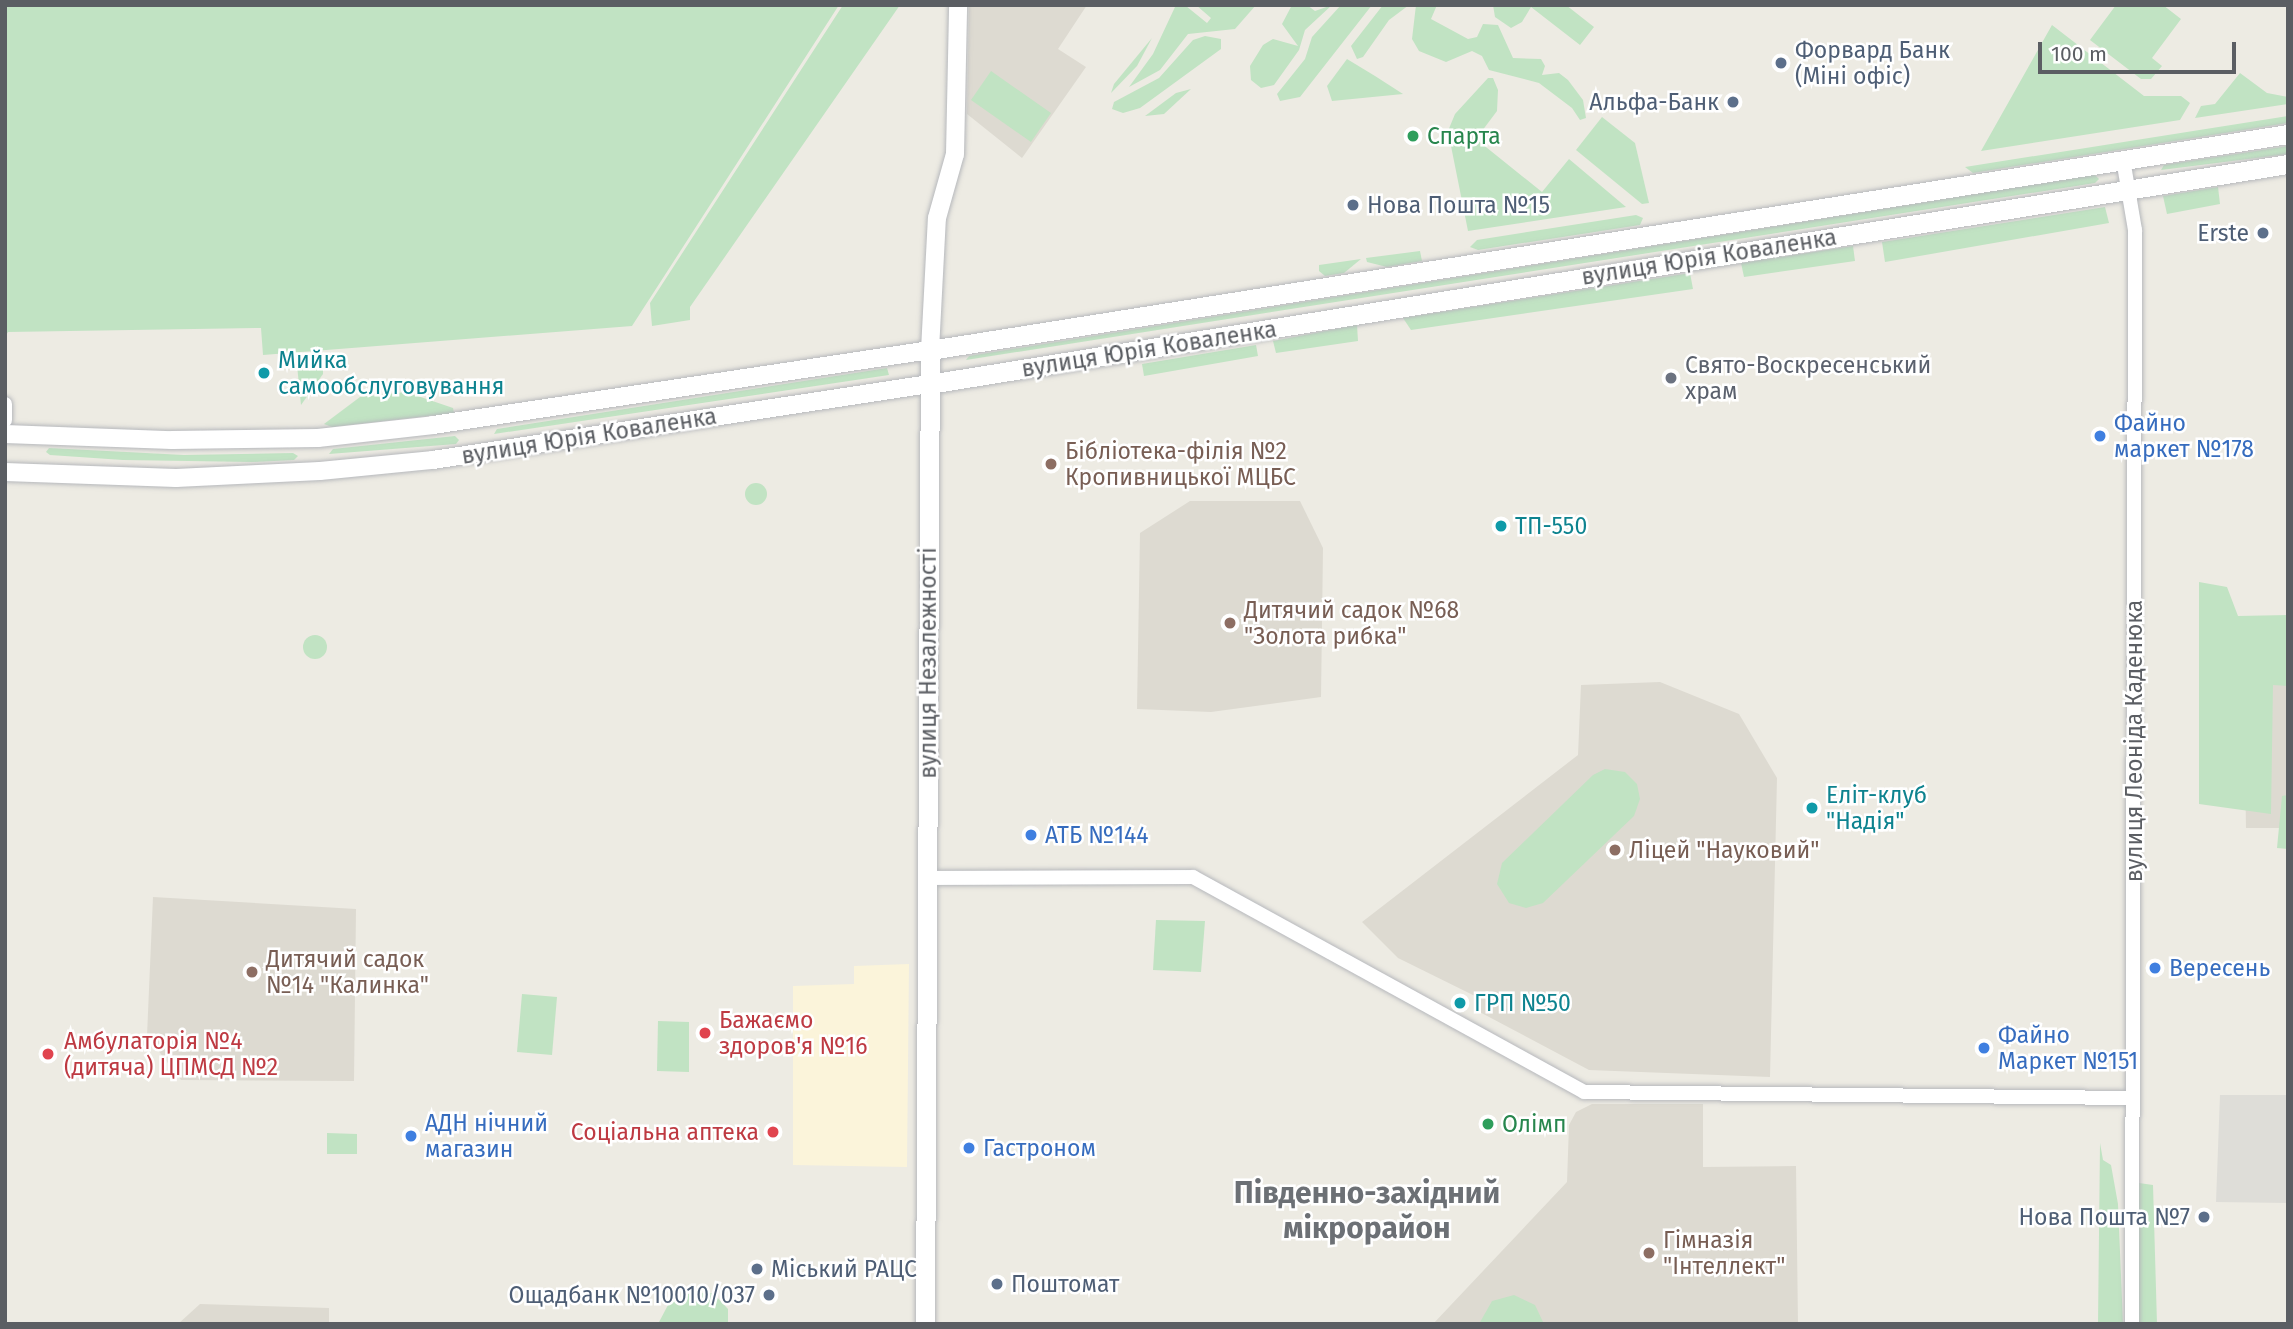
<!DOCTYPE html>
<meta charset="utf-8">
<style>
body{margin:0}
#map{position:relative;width:2293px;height:1329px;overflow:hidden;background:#edebe3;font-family:"Fira Sans",sans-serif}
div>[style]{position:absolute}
.commercial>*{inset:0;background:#fbf4da}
.industrial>*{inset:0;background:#deddd8}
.education>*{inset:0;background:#dddad1}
.green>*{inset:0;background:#c1e3c3}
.round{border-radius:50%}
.roads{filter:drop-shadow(0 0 2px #b6b8bc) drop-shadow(0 0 2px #b6b8bc)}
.minor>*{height:14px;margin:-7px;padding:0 7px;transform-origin:7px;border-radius:7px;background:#fff}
.tertiary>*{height:18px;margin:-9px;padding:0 9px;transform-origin:9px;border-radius:9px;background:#fff}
.secondary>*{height:19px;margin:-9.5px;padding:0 9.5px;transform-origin:9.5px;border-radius:9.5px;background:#fff}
.dots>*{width:19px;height:19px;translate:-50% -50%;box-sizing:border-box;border:4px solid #fff;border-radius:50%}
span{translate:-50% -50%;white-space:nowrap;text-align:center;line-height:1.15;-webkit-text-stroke:5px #fff;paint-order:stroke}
.service-label{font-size:23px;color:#4e5e75}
.left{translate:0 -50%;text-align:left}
.right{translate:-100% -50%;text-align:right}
.leisure-label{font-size:23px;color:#27864d}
.street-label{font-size:23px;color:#5b5e63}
.culture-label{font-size:23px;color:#0d838f}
.worship-label{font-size:23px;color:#5b616d}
.shop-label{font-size:23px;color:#366cbe}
.education-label{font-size:23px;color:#785e54}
.health-label{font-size:23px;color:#be3a42}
.district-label{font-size:30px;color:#6c7075;font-weight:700}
.frame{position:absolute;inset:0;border:7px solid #5b5e63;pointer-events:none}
.scale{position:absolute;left:2038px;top:42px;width:198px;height:32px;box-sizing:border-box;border:4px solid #5b5e63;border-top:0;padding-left:9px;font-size:21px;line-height:24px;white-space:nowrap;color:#5b5e63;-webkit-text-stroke:5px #fff;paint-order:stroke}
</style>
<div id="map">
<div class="commercial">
<i style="clip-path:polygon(909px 964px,907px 1167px,793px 1165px,793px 986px,854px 984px,854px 966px)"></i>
</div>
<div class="industrial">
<i style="clip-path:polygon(2220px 1095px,2288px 1095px,2288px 1203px,2216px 1202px)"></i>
</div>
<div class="education">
<i style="clip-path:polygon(969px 5px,1087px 5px,1058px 49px,1086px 67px,1022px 158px,967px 114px)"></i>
<i style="clip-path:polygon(1190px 501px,1300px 501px,1323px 548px,1321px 697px,1211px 712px,1137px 709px,1140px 533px)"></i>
<i style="clip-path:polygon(2243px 653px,2288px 654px,2288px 828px,2246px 828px)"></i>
<i style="clip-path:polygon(1660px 682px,1739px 714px,1777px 778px,1770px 1077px,1589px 1070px,1474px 1009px,1479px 998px,1398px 958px,1362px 922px,1578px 755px,1581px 685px)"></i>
<i style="clip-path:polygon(153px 897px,356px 909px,354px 1081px,181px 1080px,147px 1036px)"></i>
<i style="clip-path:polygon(1592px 1104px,1703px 1104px,1703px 1167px,1796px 1166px,1798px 1324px,1433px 1324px,1567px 1182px,1569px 1125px,1576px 1112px)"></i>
<i style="clip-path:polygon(200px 1304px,329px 1308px,329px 1324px,178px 1324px)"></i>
</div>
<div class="green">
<i style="clip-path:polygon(5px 5px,839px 5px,632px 326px,263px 355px,261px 328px,8px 332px,5px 337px)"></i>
<i style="clip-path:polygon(843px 5px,900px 5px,690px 307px,690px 320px,652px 326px,650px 303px)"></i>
<i style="clip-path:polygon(1196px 5px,1256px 5px,1235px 29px,1188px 34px,1160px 70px,1129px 87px,1153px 54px,1175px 7px,1186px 6px,1207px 23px,1211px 18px)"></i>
<i style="clip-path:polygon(1292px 5px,1307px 5px,1315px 11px,1332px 5px,1305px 30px,1299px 50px,1274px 85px,1261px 88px,1251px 80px,1250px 66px,1263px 45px,1273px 39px,1298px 46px,1282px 24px)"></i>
<i style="clip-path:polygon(1341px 5px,1372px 5px,1300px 97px,1280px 101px,1277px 94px,1305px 59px,1312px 37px)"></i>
<i style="clip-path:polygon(1383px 5px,1409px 5px,1389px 20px,1363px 57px,1357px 59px,1351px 46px)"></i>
<i style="clip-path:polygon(1416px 5px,1437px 5px,1431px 19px,1468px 39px,1477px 37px,1483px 24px,1498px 25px,1513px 58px,1541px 59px,1545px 66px,1542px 75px,1559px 73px,1568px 80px,1583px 100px,1586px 118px,1580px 120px,1572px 108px,1539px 83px,1489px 70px,1482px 56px,1472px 51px,1446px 62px,1419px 51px,1412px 39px)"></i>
<i style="clip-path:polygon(1493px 5px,1566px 5px,1594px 27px,1580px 45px,1531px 7px,1522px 22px,1511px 28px,1495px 17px)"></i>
<i style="clip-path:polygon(2116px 5px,2163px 5px,2181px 19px,2152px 58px,2162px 66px,2151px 79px,2141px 79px,2090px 40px)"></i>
<i style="clip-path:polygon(2052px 25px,2144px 96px,2181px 96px,2190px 103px,2180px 120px,1981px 151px)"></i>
<i style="clip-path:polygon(1205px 36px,1221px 39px,1221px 49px,1140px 108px,1123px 113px,1112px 109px,1114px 102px,1159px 78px,1193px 40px)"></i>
<i style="clip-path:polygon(1152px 38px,1137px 66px,1111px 93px,1114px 84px)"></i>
<i style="clip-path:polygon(1347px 59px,1375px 76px,1403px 94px,1332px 101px,1327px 86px)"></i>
<i style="clip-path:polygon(991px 71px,1051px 113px,1031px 142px,971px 100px)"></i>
<i style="clip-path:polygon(2240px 73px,2267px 93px,2288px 97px,2288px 104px,2195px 118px,2201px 106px,2215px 104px)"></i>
<i style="clip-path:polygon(1488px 78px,1493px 78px,1498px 90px,1497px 111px,1476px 139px,1542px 192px,1569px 159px,1626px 207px,1468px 231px,1448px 131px,1455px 114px)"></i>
<i style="clip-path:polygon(1191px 89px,1164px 114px,1145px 116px,1176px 93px)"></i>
<i style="clip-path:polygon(2288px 116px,2288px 123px,1973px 173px,1965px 167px)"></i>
<i style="clip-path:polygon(1602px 117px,1635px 143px,1649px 203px,1642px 204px,1576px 150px)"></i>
<i style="clip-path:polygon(2288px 146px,2288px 154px,2161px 170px,2164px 165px)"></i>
<i style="clip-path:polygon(2095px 175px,2099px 179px,2095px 183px,966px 360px,969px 356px)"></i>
<i style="clip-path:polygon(2218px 187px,2220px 204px,2167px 214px,2163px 196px)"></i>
<i style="clip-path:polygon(2105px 207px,2109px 223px,1885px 262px,1882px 242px)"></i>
<i style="clip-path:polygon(1636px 215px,1643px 218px,1640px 225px,1478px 250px,1470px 247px,1477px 240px)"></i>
<i style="clip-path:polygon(1853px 246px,1855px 261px,1744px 277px,1741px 263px)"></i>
<i style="clip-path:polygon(1420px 251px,1422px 261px,1387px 267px,1367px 262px,1366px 258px)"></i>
<i style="clip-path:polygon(1361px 259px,1344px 273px,1325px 276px,1319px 271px,1319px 265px)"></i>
<i style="clip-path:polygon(1690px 273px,1693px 289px,1411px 330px,1403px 318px)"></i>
<i style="clip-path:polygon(1357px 325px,1358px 341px,1276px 353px,1273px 341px)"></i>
<i style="clip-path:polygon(1256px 345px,1258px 356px,1144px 376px,1142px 364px)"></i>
<i style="clip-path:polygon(323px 363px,323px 374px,301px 405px,297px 365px)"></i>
<i style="clip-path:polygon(887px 368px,889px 375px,494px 434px,497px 429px)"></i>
<i style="clip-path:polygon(406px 392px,453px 408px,454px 413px,332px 427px,324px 424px,360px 397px)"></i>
<i style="clip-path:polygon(455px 436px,459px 440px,456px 444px,329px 454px,333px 449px)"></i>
<i style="clip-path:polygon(49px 448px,184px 455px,293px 453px,298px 456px,294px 460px,253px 462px,123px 460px,50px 455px,46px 452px)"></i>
<i class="round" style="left:745px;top:483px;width:22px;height:22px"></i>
<i style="clip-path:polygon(2199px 582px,2227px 587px,2238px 616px,2288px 615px,2288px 686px,2273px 685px,2271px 814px,2199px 804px)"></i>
<i class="round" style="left:303px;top:635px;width:24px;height:24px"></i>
<i style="clip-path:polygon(1605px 769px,1625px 772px,1637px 784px,1640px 799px,1634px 816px,1543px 903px,1526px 908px,1509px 903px,1497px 884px,1502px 863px,1593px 775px)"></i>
<i style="clip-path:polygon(2288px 795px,2288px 849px,2277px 848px,2282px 796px)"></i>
<i style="clip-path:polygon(1156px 920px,1205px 921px,1201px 972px,1153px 970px)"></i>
<i style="clip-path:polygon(522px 994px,557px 997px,552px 1055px,517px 1052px)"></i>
<i style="clip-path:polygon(658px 1021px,689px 1022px,689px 1072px,657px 1071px)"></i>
<i style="clip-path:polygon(327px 1133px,357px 1134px,357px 1154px,327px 1154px)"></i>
<i style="clip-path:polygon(2100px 1143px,2103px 1160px,2111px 1165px,2118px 1204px,2123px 1324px,2098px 1324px)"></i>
<i style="clip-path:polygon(2139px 1183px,2153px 1185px,2157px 1324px,2139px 1324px)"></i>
<i style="clip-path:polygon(690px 1293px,713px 1293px,728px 1309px,728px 1324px,658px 1324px,668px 1305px)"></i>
<i style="clip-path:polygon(1514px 1295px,1535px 1305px,1544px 1324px,1479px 1324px,1492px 1301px)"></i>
</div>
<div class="roads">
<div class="minor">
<i style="left:2123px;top:159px;width:72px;rotate:80.4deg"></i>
<i style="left:2135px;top:230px;width:1094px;rotate:90.16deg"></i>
<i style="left:5px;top:404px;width:16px;rotate:90deg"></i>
<i style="left:927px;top:878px;width:266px;rotate:-0.2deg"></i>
<i style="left:1193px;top:877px;width:446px;rotate:28.8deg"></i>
<i style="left:1584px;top:1092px;width:549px;rotate:0.63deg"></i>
</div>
<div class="tertiary">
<i style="left:5px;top:434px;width:167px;rotate:2.1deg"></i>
<i style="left:172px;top:440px;width:146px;rotate:-0.8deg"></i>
<i style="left:318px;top:438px;width:116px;rotate:-6.4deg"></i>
<i style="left:433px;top:425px;width:503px;rotate:-8.58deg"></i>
<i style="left:930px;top:350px;width:132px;rotate:-87deg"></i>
<i style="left:937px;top:218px;width:66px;rotate:-74.3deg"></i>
<i style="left:955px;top:154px;width:149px;rotate:-88.8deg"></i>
<i style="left:5px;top:472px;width:171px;rotate:2deg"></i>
<i style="left:176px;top:478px;width:144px;rotate:-2.8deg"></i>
<i style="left:320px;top:471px;width:114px;rotate:-5.6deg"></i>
<i style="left:433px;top:460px;width:502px;rotate:-8.71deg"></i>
</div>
<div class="secondary">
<i style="left:929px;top:384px;width:1377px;rotate:-9.2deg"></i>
<i style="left:925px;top:1324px;width:974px;rotate:-89.71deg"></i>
<i style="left:930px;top:350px;width:1375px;rotate:-9.04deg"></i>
</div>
</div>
<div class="dots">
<i style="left:1781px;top:63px;background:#5c6f8a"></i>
<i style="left:1733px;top:102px;background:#5c6f8a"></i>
<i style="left:1413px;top:136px;background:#2e9e5b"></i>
<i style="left:1353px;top:205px;background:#5c6f8a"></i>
<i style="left:2263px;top:233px;background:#5c6f8a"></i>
<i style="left:264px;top:373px;background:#0f9aa8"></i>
<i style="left:1671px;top:378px;background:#6b7280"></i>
<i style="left:2100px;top:436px;background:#3f7fe0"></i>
<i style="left:1051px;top:464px;background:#8d6e63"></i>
<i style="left:1501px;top:526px;background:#0f9aa8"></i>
<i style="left:1230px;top:623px;background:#8d6e63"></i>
<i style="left:1812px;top:808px;background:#0f9aa8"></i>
<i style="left:1031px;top:835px;background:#3f7fe0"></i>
<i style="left:1615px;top:850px;background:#8d6e63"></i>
<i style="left:2155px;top:968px;background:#3f7fe0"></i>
<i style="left:252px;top:972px;background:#8d6e63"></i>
<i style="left:1460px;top:1003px;background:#0f9aa8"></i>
<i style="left:705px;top:1033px;background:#e0444e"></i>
<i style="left:1984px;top:1048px;background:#3f7fe0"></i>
<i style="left:48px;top:1054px;background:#e0444e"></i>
<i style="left:1488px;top:1124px;background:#2e9e5b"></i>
<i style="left:773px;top:1132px;background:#e0444e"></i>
<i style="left:411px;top:1136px;background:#3f7fe0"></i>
<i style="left:969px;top:1148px;background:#3f7fe0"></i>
<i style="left:2204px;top:1217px;background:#5c6f8a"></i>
<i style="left:1649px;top:1253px;background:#8d6e63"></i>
<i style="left:757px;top:1269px;background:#5c6f8a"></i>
<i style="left:997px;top:1284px;background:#5c6f8a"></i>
<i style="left:769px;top:1295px;background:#5c6f8a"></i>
</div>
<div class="service-label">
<span class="left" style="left:1795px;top:63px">Форвард Банк<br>(Міні офіс)</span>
<span class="right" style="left:1719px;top:102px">Альфа-Банк</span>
<span class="left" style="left:1367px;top:205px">Нова Пошта №15</span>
<span class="right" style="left:2249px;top:233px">Erste</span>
<span class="right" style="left:2190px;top:1217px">Нова Пошта №7</span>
<span class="left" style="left:771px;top:1269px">Міський РАЦС</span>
<span class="left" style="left:1011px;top:1284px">Поштомат</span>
<span class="right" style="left:755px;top:1295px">Ощадбанк №10010/037</span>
</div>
<div class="leisure-label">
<span class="left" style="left:1427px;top:136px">Спарта</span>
<span class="left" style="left:1502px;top:1124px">Олімп</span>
</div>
<div class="street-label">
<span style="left:1709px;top:257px;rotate:-9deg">вулиця Юрія Коваленка</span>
<span style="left:1149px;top:349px;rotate:-9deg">вулиця Юрія Коваленка</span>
<span style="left:589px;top:436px;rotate:-9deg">вулиця Юрія Коваленка</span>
<span style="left:928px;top:663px;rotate:-90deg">вулиця Незалежності</span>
<span style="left:2134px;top:741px;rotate:-90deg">вулиця Леоніда Каденюка</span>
</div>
<div class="culture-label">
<span class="left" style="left:278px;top:373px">Мийка<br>самообслуговування</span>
<span class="left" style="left:1515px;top:526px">ТП-550</span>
<span class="left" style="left:1826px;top:808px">Еліт-клуб<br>"Надія"</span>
<span class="left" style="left:1474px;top:1003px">ГРП №50</span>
</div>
<div class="worship-label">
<span class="left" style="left:1685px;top:378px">Свято-Воскресенський<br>храм</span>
</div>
<div class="shop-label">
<span class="left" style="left:2114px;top:436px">Файно<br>маркет №178</span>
<span class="left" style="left:1045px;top:835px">АТБ №144</span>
<span class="left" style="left:2169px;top:968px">Вересень</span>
<span class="left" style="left:1998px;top:1048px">Файно<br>Маркет №151</span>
<span class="left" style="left:425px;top:1136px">АДН нічний<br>магазин</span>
<span class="left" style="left:983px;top:1148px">Гастроном</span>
</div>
<div class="education-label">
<span class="left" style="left:1065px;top:464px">Бібліотека-філія №2<br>Кропивницької МЦБС</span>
<span class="left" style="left:1244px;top:623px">Дитячий садок №68<br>"Золота рибка"</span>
<span class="left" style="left:1629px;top:850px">Ліцей "Науковий"</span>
<span class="left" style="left:266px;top:972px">Дитячий садок<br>№14 "Калинка"</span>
<span class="left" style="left:1663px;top:1253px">Гімназія<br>"Інтеллект"</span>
</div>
<div class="health-label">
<span class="left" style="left:719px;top:1033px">Бажаємо<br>здоров'я №16</span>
<span class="left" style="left:64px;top:1054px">Амбулаторія №4<br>(дитяча) ЦПМСД №2</span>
<span class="right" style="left:759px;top:1132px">Соціальна аптека</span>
</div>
<div class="district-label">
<span style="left:1367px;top:1210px">Південно-західний<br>мікрорайон</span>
</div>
<div class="frame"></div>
<div class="scale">100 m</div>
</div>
